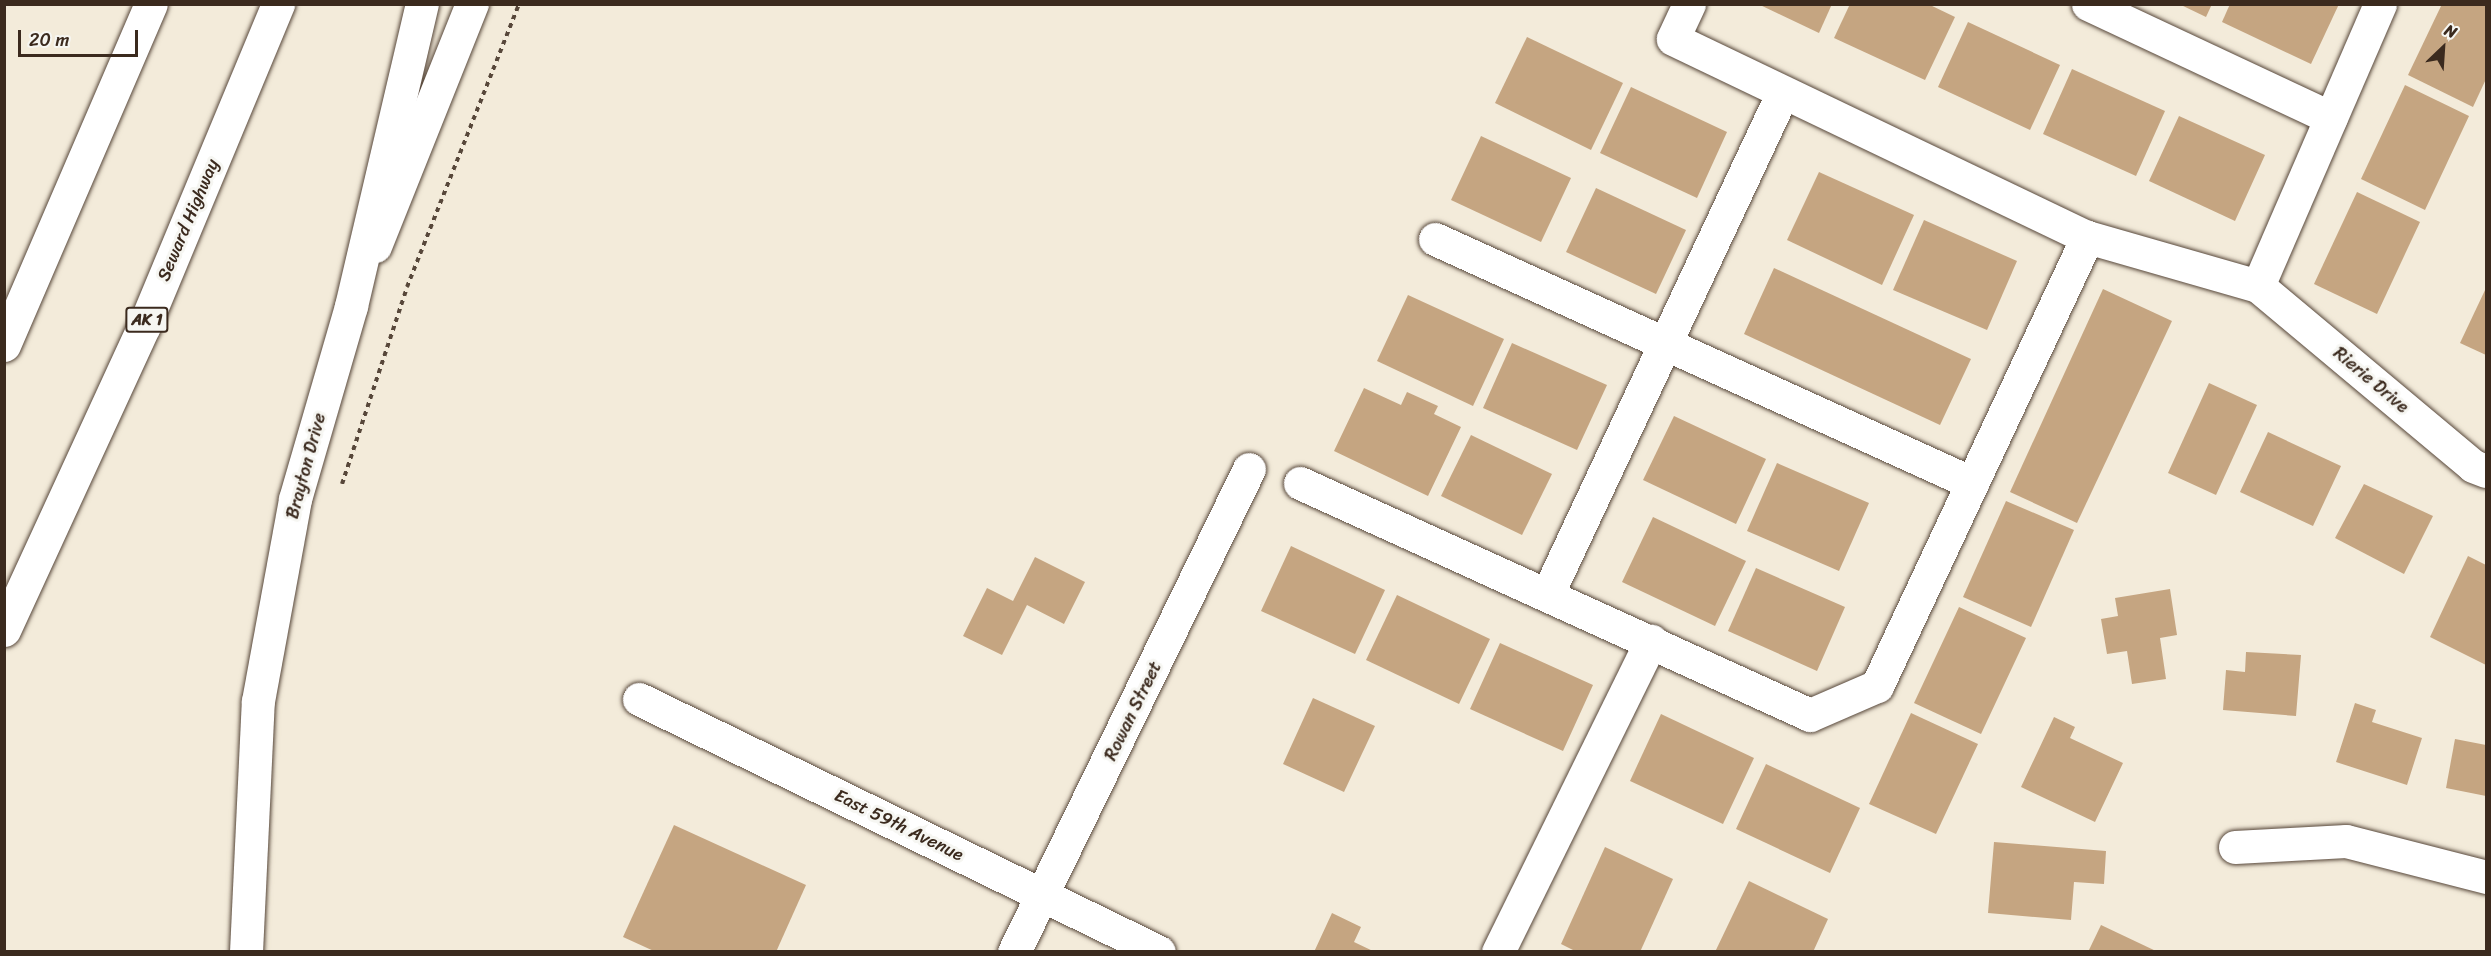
<!DOCTYPE html>
<style>
body{margin:0}
#map{position:relative;width:2491px;height:956px;overflow:hidden;background:#f3ebda;font-family:Sriracha,sans-serif}
div>[style]{position:absolute}
.building>*{inset:0;background:#c5a581}
.path>*{height:4px;margin-top:-2px;transform-origin:0;background:repeating-linear-gradient(90deg,#57473a 0 4.5px,transparent 0 9px)}
.roads{filter:drop-shadow(0 0 2px #57473a) drop-shadow(0 0 2px #57473a)}
.minor>*{height:33px;margin:-16.5px;padding:0 16.5px;transform-origin:16.5px;border-radius:16.5px;background:#fff}
.secondary>*{height:33px;margin:-16.5px;padding:0 16.5px;transform-origin:16.5px;border-radius:16.5px;background:#fff}
.primary>*{height:33px;margin:-16.5px;padding:0 16.5px;transform-origin:16.5px;border-radius:16.5px;background:#fff}
.motorway>*{height:33px;margin:-16.5px;padding:0 16.5px;transform-origin:16.5px;border-radius:16.5px;background:#fff}
span{translate:-50% -50%;white-space:nowrap;text-align:center;line-height:1.15;-webkit-text-stroke:6px #f6f6f2;paint-order:stroke}
.shield-label span{padding:2px 4px;background:#f6f6f2;border:2px solid;border-radius:4px;-webkit-text-stroke-width:0}
.shield-label{font-size:16px;color:#3b2a1e;font-weight:700}
.street-label{font-size:18px;color:#3b2a1e}
.frame{position:absolute;inset:0;border:6px solid #3b2a1e;pointer-events:none}
.north{position:absolute;left:2413px;top:18px;width:60px;height:60px;-webkit-text-stroke:4px #f6f6f2;paint-order:stroke;rotate:25deg;font-size:16px;font-weight:700;line-height:24px;text-align:center;color:#3b2a1e}
.north::after{content:'';display:block;margin:auto;width:21px;height:27px;background:#3b2a1e;clip-path:polygon(50% 0,100% 100%,50% 72%,0 100%)}
.scale{position:absolute;left:18px;top:30px;width:120px;height:27px;box-sizing:border-box;border:3px solid #3b2a1e;border-top:0;padding-left:8px;font-size:18px;line-height:21px;white-space:nowrap;color:#3b2a1e;-webkit-text-stroke:4px #f6f6f2;paint-order:stroke}
</style>
<div id="map">
<div class="building">
<i style="clip-path:polygon(1758px 4px,1832px 4px,1819px 33px)"></i>
<i style="clip-path:polygon(1850px 4px,1928px 4px,1955px 17px,1925px 80px,1834px 38px)"></i>
<i style="clip-path:polygon(2179px 4px,2212px 4px,2206px 17px)"></i>
<i style="clip-path:polygon(2230px 4px,2339px 4px,2311px 64px,2222px 22px)"></i>
<i style="clip-path:polygon(2442px 4px,2486px 4px,2486px 79px,2473px 107px,2408px 75px)"></i>
<i style="clip-path:polygon(1968px 22px,2060px 65px,2030px 130px,1938px 87px)"></i>
<i style="clip-path:polygon(1527px 37px,1623px 83px,1591px 150px,1495px 103px)"></i>
<i style="clip-path:polygon(2072px 69px,2165px 111px,2136px 176px,2043px 134px)"></i>
<i style="clip-path:polygon(2405px 85px,2469px 116px,2425px 210px,2361px 179px)"></i>
<i style="clip-path:polygon(1631px 87px,1727px 132px,1697px 198px,1600px 153px)"></i>
<i style="clip-path:polygon(2179px 116px,2265px 155px,2235px 221px,2149px 181px)"></i>
<i style="clip-path:polygon(1481px 136px,1571px 178px,1541px 242px,1451px 200px)"></i>
<i style="clip-path:polygon(1819px 172px,1914px 215px,1882px 285px,1787px 240px)"></i>
<i style="clip-path:polygon(1596px 188px,1686px 230px,1656px 294px,1566px 252px)"></i>
<i style="clip-path:polygon(2357px 192px,2420px 222px,2377px 314px,2314px 284px)"></i>
<i style="clip-path:polygon(1924px 220px,2017px 261px,1987px 330px,1893px 290px)"></i>
<i style="clip-path:polygon(1774px 268px,1971px 359px,1940px 425px,1744px 334px)"></i>
<i style="clip-path:polygon(2486px 288px,2486px 355px,2460px 343px)"></i>
<i style="clip-path:polygon(2103px 289px,2172px 321px,2077px 523px,2010px 492px)"></i>
<i style="clip-path:polygon(1408px 295px,1504px 339px,1473px 406px,1377px 361px)"></i>
<i style="clip-path:polygon(1512px 343px,1607px 385px,1577px 450px,1483px 408px)"></i>
<i style="clip-path:polygon(2209px 383px,2257px 405px,2216px 495px,2168px 473px)"></i>
<i style="clip-path:polygon(1364px 388px,1401px 405px,1407px 392px,1438px 406px,1434px 414px,1461px 427px,1428px 496px,1334px 451px)"></i>
<i style="clip-path:polygon(1674px 416px,1766px 459px,1736px 524px,1643px 480px)"></i>
<i style="clip-path:polygon(2268px 432px,2341px 466px,2313px 526px,2240px 492px)"></i>
<i style="clip-path:polygon(1471px 435px,1552px 474px,1522px 535px,1441px 496px)"></i>
<i style="clip-path:polygon(1777px 463px,1869px 503px,1839px 571px,1747px 531px)"></i>
<i style="clip-path:polygon(2364px 484px,2433px 516px,2404px 574px,2335px 538px)"></i>
<i style="clip-path:polygon(2006px 501px,2074px 530px,2031px 627px,1963px 597px)"></i>
<i style="clip-path:polygon(1653px 517px,1746px 561px,1715px 626px,1622px 582px)"></i>
<i style="clip-path:polygon(1291px 546px,1385px 590px,1355px 654px,1261px 611px)"></i>
<i style="clip-path:polygon(2468px 556px,2486px 565px,2486px 665px,2430px 637px)"></i>
<i style="clip-path:polygon(1035px 557px,1085px 582px,1064px 624px,1027px 605px,1002px 655px,963px 636px,987px 588px,1013px 601px)"></i>
<i style="clip-path:polygon(1756px 568px,1845px 607px,1817px 671px,1728px 631px)"></i>
<i style="clip-path:polygon(2170px 589px,2177px 635px,2160px 638px,2166px 679px,2132px 684px,2127px 651px,2107px 654px,2101px 619px,2118px 616px,2115px 598px)"></i>
<i style="clip-path:polygon(1397px 595px,1490px 639px,1459px 704px,1366px 660px)"></i>
<i style="clip-path:polygon(1959px 607px,2026px 638px,1981px 734px,1914px 703px)"></i>
<i style="clip-path:polygon(1500px 643px,1593px 685px,1563px 751px,1470px 709px)"></i>
<i style="clip-path:polygon(2246px 652px,2301px 655px,2296px 716px,2223px 710px,2226px 670px,2245px 672px)"></i>
<i style="clip-path:polygon(1313px 698px,1375px 726px,1344px 792px,1283px 764px)"></i>
<i style="clip-path:polygon(2355px 703px,2376px 710px,2372px 722px,2422px 738px,2407px 785px,2336px 762px)"></i>
<i style="clip-path:polygon(1911px 713px,1978px 744px,1936px 834px,1869px 804px)"></i>
<i style="clip-path:polygon(1661px 714px,1754px 758px,1723px 824px,1630px 781px)"></i>
<i style="clip-path:polygon(2054px 717px,2075px 727px,2070px 738px,2123px 763px,2095px 822px,2021px 787px)"></i>
<i style="clip-path:polygon(2455px 739px,2486px 745px,2486px 796px,2446px 788px)"></i>
<i style="clip-path:polygon(1766px 764px,1860px 808px,1830px 873px,1736px 829px)"></i>
<i style="clip-path:polygon(674px 825px,806px 885px,776px 952px,656px 952px,623px 937px)"></i>
<i style="clip-path:polygon(1994px 842px,2106px 851px,2104px 884px,2074px 882px,2071px 920px,1988px 913px)"></i>
<i style="clip-path:polygon(1605px 847px,1673px 879px,1640px 952px,1577px 952px,1561px 944px)"></i>
<i style="clip-path:polygon(1749px 881px,1828px 919px,1813px 952px,1715px 952px)"></i>
<i style="clip-path:polygon(1332px 913px,1361px 927px,1354px 942px,1375px 952px,1314px 952px)"></i>
<i style="clip-path:polygon(2101px 925px,2158px 952px,2088px 952px)"></i>
</div>
<div class="path">
<i style="left:342px;top:484px;width:207px;rotate:-71.7deg"></i>
<i style="left:407px;top:287px;width:304px;rotate:-68.4deg"></i>
</div>
<div class="roads">
<div class="minor">
<i style="left:1689px;top:4px;width:38px;rotate:115deg"></i>
<i style="left:1673px;top:39px;width:459px;rotate:25.6deg"></i>
<i style="left:2087px;top:237px;width:178px;rotate:16deg"></i>
<i style="left:2258px;top:286px;width:280px;rotate:39.9deg"></i>
<i style="left:2473px;top:466px;width:14px;rotate:21deg"></i>
<i style="left:2088px;top:4px;width:268px;rotate:25.1deg"></i>
<i style="left:1435px;top:239px;width:590px;rotate:24.44deg"></i>
<i style="left:2258px;top:286px;width:307px;rotate:-66.6deg"></i>
<i style="left:1300px;top:483px;width:560px;rotate:24.46deg"></i>
<i style="left:1810px;top:715px;width:73px;rotate:-23.4deg"></i>
<i style="left:1877px;top:686px;width:496px;rotate:-64.9deg"></i>
<i style="left:1548px;top:593px;width:553px;rotate:-64.87deg"></i>
<i style="left:639px;top:699px;width:578px;rotate:25.94deg"></i>
<i style="left:2235px;top:847px;width:111px;rotate:-3.1deg"></i>
<i style="left:2346px;top:841px;width:145px;rotate:14.4deg"></i>
<i style="left:1014px;top:952px;width:537px;rotate:-64.06deg"></i>
<i style="left:1498px;top:952px;width:347px;rotate:-63.8deg"></i>
</div>
<div class="secondary">
<i style="left:375px;top:246px;width:261px;rotate:-68.2deg"></i>
</div>
<div class="primary">
<i style="left:246px;top:952px;width:251px;rotate:-87.3deg"></i>
<i style="left:258px;top:701px;width:205px;rotate:-79.6deg"></i>
<i style="left:295px;top:499px;width:201px;rotate:-73.8deg"></i>
</div>
<div class="motorway">
<i style="left:351px;top:306px;width:310px;rotate:-76.8deg"></i>
<i style="left:4px;top:345px;width:371px;rotate:-66.7deg"></i>
<i style="left:4px;top:630px;width:335px;rotate:-65.3deg"></i>
<i style="left:144px;top:326px;width:349px;rotate:-67.4deg"></i>
</div>
</div>
<div class="shield-label">
<span style="left:147px;top:320px">AK 1</span>
</div>
<div class="street-label">
<span style="left:188px;top:220px;rotate:-67deg">Seward Highway</span>
<span style="left:2371px;top:380px;rotate:40deg">Rierie Drive</span>
<span style="left:306px;top:466px;rotate:-75deg">Brayton Drive</span>
<span style="left:1133px;top:711px;rotate:-64deg">Rowan Street</span>
<span style="left:899px;top:825px;rotate:26deg">East 59th Avenue</span>
</div>
<div class="frame"></div>
<div class="north">N</div>
<div class="scale">20 m</div>
</div>
